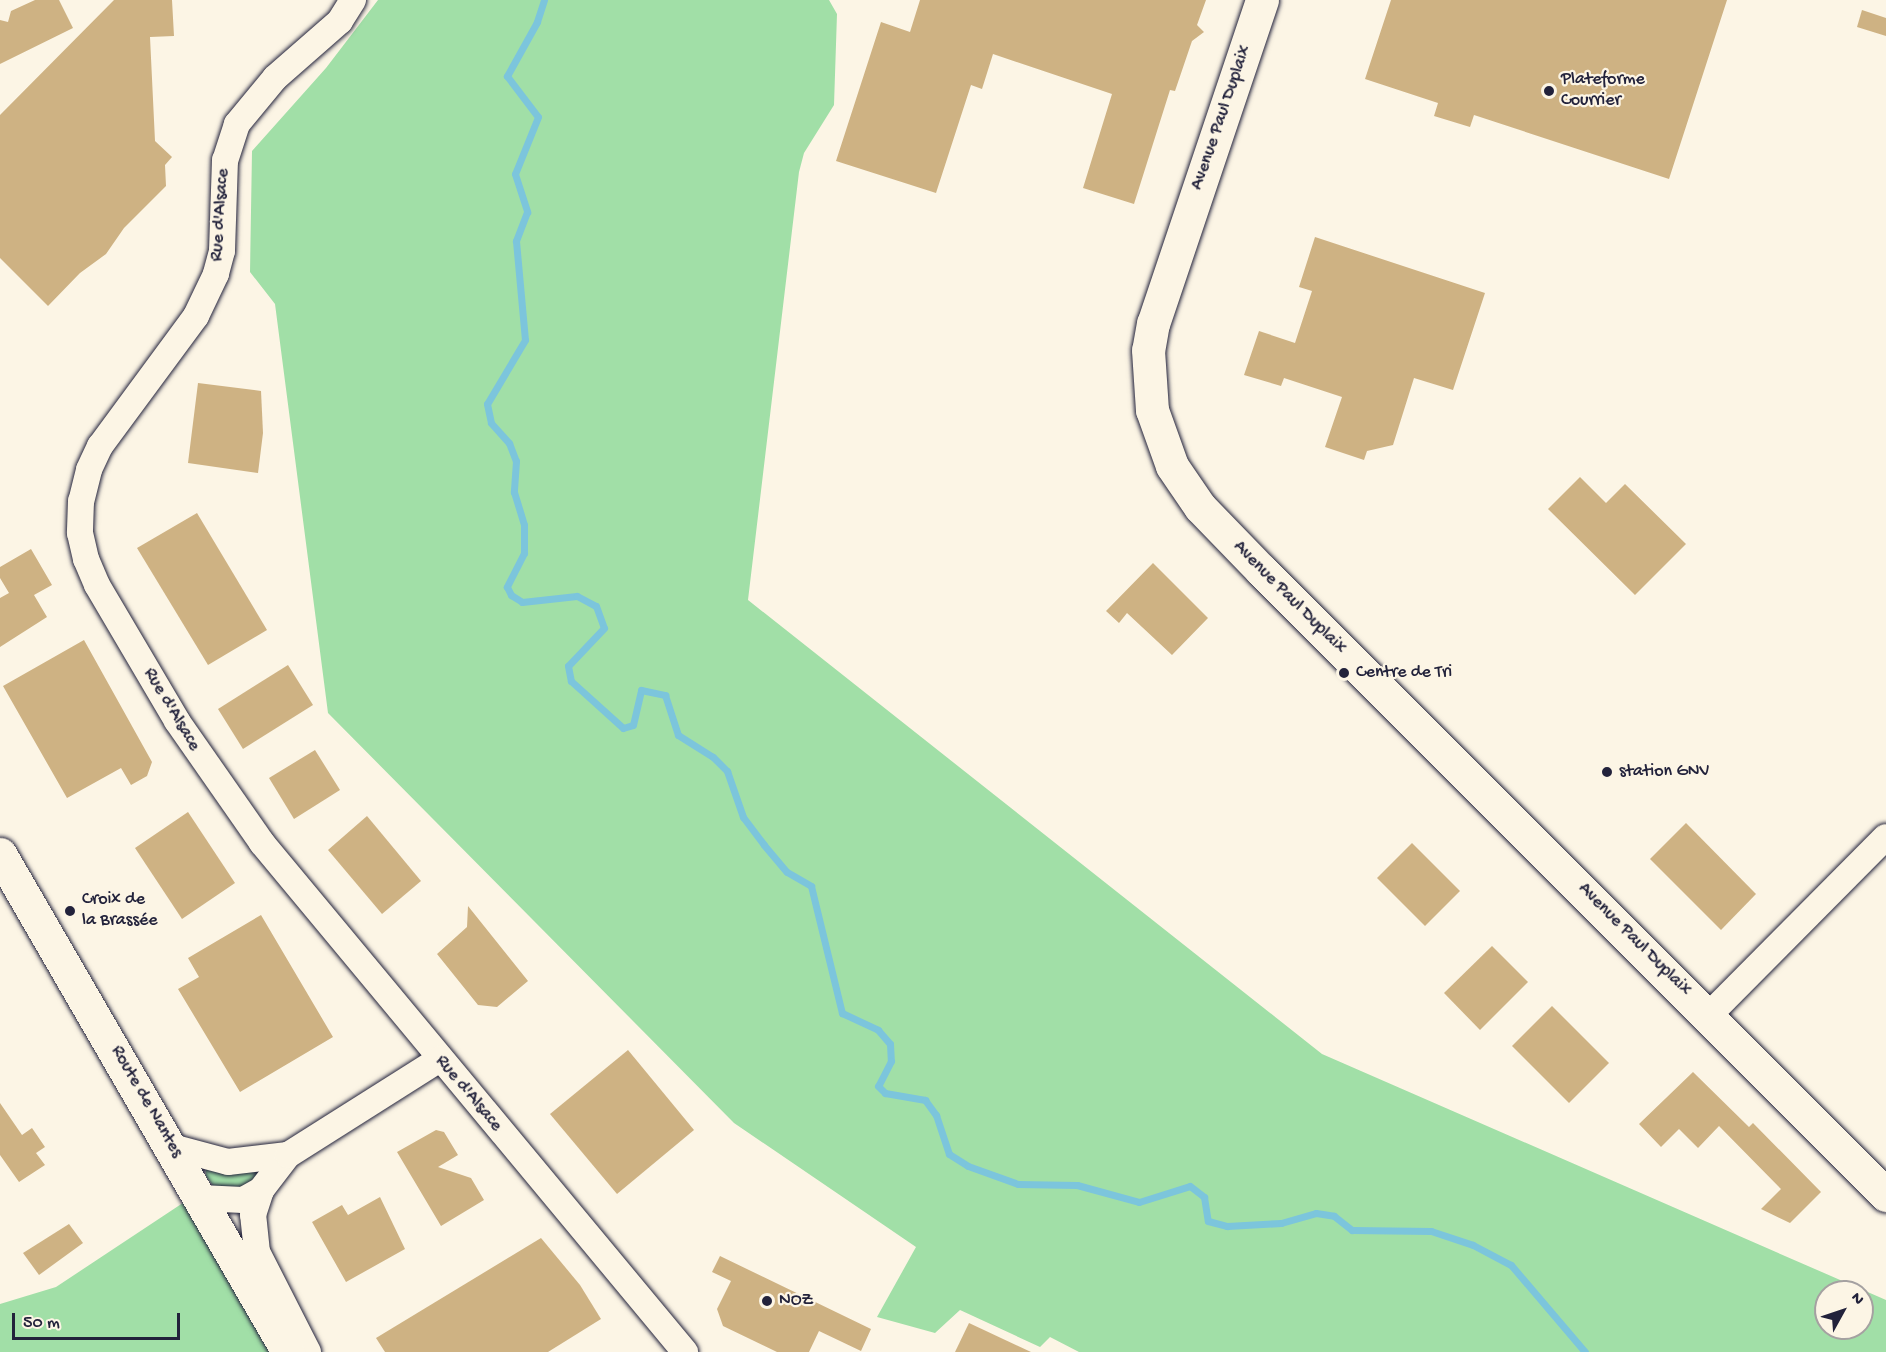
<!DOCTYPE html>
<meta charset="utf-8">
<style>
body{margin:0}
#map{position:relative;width:1886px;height:1352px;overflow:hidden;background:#fcf5e5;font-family:"Gochi Hand",sans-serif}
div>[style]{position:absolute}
.green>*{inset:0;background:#a1dfa7}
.stream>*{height:7px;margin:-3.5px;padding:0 3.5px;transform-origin:3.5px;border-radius:3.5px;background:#7cc5dc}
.building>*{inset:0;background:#ceb283}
.roads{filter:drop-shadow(0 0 2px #22223b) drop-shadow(0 0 2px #22223b)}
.minor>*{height:26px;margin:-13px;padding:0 13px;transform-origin:13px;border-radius:13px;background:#fcf5e5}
.secondary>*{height:33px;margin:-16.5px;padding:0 16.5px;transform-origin:16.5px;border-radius:16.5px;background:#fcf5e5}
.dots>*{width:16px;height:16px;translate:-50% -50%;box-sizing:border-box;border:3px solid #fcf5e5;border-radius:50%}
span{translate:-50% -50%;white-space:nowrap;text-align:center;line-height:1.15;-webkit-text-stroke:4.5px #fcf5e5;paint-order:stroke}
.poi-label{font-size:18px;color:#22223b}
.left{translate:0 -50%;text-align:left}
.street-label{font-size:18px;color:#22223b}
.north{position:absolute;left:1814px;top:1280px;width:60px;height:60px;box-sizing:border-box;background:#fcf5e5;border:2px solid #a5a1a1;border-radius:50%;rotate:50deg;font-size:16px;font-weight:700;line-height:24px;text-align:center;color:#22223b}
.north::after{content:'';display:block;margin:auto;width:21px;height:27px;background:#22223b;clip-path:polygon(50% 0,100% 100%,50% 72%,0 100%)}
.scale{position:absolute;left:12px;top:1313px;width:168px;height:27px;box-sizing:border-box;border:3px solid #22223b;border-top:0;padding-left:8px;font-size:18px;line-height:21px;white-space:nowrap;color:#22223b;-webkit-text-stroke:4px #fcf5e5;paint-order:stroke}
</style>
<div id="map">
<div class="green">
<i style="clip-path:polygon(evenodd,378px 0,829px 0,837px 14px,834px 105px,804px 153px,799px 172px,748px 600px,1322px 1054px,1886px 1300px,1886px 1352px,1079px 1352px,1050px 1337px,1040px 1347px,960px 1310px,935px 1333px,877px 1317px,916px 1247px,734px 1123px,328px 713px,275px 304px,250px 272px,252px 151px,326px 68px,378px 0,1826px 1292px,1862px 1292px,1862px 1328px,1826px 1328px,1826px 1292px)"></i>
<i style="clip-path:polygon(272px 1165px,255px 1186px,217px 1191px,206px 1176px,206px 1169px)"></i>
<i style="clip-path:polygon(207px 1187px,272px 1352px,0 1352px,0 1304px,56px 1287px)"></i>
</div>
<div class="stream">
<i style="left:544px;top:0;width:23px;rotate:108deg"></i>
<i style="left:537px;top:22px;width:62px;rotate:119.1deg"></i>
<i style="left:507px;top:76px;width:51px;rotate:52.9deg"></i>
<i style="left:538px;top:117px;width:61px;rotate:112deg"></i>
<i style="left:515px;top:174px;width:40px;rotate:72deg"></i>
<i style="left:527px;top:212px;width:31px;rotate:111deg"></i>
<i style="left:516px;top:241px;width:99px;rotate:84.8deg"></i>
<i style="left:525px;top:340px;width:74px;rotate:120.7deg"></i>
<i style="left:487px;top:404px;width:19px;rotate:78deg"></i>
<i style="left:491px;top:423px;width:27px;rotate:48deg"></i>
<i style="left:509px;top:443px;width:19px;rotate:69deg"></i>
<i style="left:516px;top:461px;width:31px;rotate:94deg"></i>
<i style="left:514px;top:492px;width:34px;rotate:73deg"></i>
<i style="left:524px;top:525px;width:28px;rotate:90deg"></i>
<i style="left:524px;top:553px;width:38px;rotate:117deg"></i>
<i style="left:507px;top:587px;width:9px;rotate:63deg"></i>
<i style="left:511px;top:595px;width:13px;rotate:32deg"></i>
<i style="left:522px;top:602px;width:55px;rotate:-6.2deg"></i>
<i style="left:577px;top:596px;width:21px;rotate:28deg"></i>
<i style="left:596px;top:606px;width:23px;rotate:70deg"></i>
<i style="left:604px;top:628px;width:52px;rotate:133.5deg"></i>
<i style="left:568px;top:666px;width:15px;rotate:79deg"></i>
<i style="left:571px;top:681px;width:70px;rotate:42.1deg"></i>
<i style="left:623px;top:728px;width:10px;rotate:-17deg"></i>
<i style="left:633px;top:725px;width:36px;rotate:-77deg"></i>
<i style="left:641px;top:690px;width:25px;rotate:12deg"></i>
<i style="left:665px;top:695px;width:42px;rotate:72deg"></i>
<i style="left:678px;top:735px;width:41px;rotate:32.2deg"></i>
<i style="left:713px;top:757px;width:20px;rotate:45deg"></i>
<i style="left:727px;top:771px;width:49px;rotate:70.8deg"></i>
<i style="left:743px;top:817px;width:35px;rotate:53deg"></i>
<i style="left:764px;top:845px;width:35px;rotate:50deg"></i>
<i style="left:787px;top:872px;width:28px;rotate:30deg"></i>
<i style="left:811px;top:886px;width:131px;rotate:76.3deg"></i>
<i style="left:842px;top:1013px;width:40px;rotate:25deg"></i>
<i style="left:878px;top:1030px;width:18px;rotate:49deg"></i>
<i style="left:890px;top:1044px;width:17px;rotate:87deg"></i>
<i style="left:891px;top:1061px;width:28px;rotate:117deg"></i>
<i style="left:878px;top:1086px;width:10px;rotate:45deg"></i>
<i style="left:885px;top:1093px;width:41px;rotate:9.9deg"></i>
<i style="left:925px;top:1100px;width:19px;rotate:54deg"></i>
<i style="left:936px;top:1115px;width:41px;rotate:71.6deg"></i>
<i style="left:949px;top:1154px;width:22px;rotate:32deg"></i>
<i style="left:968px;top:1166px;width:53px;rotate:19.8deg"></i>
<i style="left:1018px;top:1184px;width:59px;rotate:1deg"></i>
<i style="left:1077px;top:1185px;width:64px;rotate:15.3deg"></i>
<i style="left:1139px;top:1202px;width:53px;rotate:-17.4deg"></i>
<i style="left:1190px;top:1186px;width:18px;rotate:38deg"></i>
<i style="left:1204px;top:1197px;width:24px;rotate:81deg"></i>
<i style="left:1208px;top:1221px;width:20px;rotate:15deg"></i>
<i style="left:1227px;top:1226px;width:54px;rotate:-3.2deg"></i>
<i style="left:1281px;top:1223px;width:36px;rotate:-16deg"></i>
<i style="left:1316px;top:1213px;width:18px;rotate:9deg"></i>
<i style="left:1334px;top:1216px;width:23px;rotate:38deg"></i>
<i style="left:1352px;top:1230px;width:79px;rotate:0.7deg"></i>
<i style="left:1431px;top:1231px;width:44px;rotate:18.4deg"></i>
<i style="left:1473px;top:1245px;width:43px;rotate:27.8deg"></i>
<i style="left:1511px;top:1265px;width:114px;rotate:49.6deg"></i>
</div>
<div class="building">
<i style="clip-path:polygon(35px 0,59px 0,73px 28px,0 64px,0 20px,8px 22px,11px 11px)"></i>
<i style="clip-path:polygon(114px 0,172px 0,174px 36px,150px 37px,155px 141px,172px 157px,165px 165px,166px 186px,124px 228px,106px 254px,80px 273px,48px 306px,0 258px,0 115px)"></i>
<i style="clip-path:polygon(920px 0,1206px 0,1197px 25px,1204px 32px,1192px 41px,1175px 91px,1170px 90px,1134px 204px,1083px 188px,1112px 94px,993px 54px,982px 89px,971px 85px,936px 193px,836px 161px,881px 22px,910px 32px)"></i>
<i style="clip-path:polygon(1391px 0,1727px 0,1669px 179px,1474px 115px,1470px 127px,1434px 116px,1438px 103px,1365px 79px)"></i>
<i style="clip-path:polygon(1862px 10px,1886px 18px,1886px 36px,1857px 27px)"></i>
<i style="clip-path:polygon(1315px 237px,1485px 293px,1453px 390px,1414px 378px,1393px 445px,1367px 451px,1364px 460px,1325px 447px,1342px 397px,1284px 378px,1281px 386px,1244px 375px,1259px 331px,1295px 343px,1312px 291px,1299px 287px)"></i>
<i style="clip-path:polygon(198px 383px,261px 391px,263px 433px,258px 473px,188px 463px)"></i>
<i style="clip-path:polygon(1580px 477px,1606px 503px,1625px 484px,1686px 544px,1635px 595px,1548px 509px)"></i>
<i style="clip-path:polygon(197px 513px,267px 630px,208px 665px,137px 548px)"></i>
<i style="clip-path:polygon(31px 549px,52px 585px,34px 595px,47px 617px,0 647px,0 598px,9px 593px,0 578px,0 567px)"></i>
<i style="clip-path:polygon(1153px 563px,1208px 618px,1172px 655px,1127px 613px,1119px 623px,1106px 611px)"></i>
<i style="clip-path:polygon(84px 640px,152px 762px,147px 776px,131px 785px,121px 768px,67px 798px,3px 686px)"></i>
<i style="clip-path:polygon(288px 665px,313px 705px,243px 749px,218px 709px)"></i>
<i style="clip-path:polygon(315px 750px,340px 790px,294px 819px,269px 778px)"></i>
<i style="clip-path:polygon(188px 812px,235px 883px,182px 919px,135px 848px)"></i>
<i style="clip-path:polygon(367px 816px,421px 881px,382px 914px,328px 850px)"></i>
<i style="clip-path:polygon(1686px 823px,1756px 894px,1721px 930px,1650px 859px)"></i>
<i style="clip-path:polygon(1412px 843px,1460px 891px,1425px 926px,1377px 878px)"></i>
<i style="clip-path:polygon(468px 906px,528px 981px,497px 1007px,478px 1005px,437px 954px,467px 927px)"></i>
<i style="clip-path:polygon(261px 915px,333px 1037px,240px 1092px,178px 989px,199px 977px,188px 958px)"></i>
<i style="clip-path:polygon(1492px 946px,1528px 982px,1480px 1030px,1444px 993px)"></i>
<i style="clip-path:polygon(1552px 1006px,1609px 1063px,1569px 1103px,1512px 1046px)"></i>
<i style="clip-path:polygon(628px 1050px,694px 1130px,617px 1194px,550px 1114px)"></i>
<i style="clip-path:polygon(1693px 1072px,1749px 1127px,1753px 1123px,1821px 1192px,1790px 1223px,1761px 1209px,1781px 1189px,1719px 1126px,1698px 1148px,1679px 1129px,1661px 1147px,1639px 1124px)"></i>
<i style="clip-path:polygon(0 1103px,22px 1135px,32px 1128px,45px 1147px,36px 1153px,45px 1165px,19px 1182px,0 1155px)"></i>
<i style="clip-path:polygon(436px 1130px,444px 1132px,458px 1155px,438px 1167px,471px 1178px,484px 1200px,441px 1226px,397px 1152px)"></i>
<i style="clip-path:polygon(380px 1197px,405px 1249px,346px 1282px,312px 1222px,342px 1205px,348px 1215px)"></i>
<i style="clip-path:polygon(69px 1224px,83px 1243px,39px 1275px,23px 1253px)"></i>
<i style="clip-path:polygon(541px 1238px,580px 1285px,601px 1319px,548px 1352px,385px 1352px,376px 1338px)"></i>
<i style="clip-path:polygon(720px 1256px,871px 1329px,861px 1351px,819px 1331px,809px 1352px,777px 1352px,723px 1326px,717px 1309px,731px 1281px,712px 1272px)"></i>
<i style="clip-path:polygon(969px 1323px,1031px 1352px,955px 1352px)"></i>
</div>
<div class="roads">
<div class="minor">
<i style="left:353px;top:0;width:25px;rotate:122deg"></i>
<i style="left:340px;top:21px;width:86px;rotate:138.8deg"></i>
<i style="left:275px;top:78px;width:60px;rotate:129.6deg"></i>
<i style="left:237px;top:124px;width:38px;rotate:108deg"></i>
<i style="left:225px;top:160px;width:91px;rotate:91.9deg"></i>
<i style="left:222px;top:251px;width:24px;rotate:105deg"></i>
<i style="left:216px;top:274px;width:47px;rotate:115.5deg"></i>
<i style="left:196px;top:316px;width:162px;rotate:126.4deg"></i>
<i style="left:100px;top:446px;width:26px;rotate:115deg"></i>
<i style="left:89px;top:470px;width:32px;rotate:104deg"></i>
<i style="left:81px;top:501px;width:32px;rotate:92deg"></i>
<i style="left:80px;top:533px;width:27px;rotate:77deg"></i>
<i style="left:86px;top:559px;width:28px;rotate:67deg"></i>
<i style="left:97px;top:585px;width:158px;rotate:59.5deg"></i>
<i style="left:177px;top:721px;width:149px;rotate:55.1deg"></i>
<i style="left:262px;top:843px;width:662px;rotate:50.27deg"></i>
<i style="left:1708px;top:1016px;width:252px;rotate:-45.2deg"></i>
<i style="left:172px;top:1147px;width:58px;rotate:15deg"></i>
<i style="left:228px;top:1162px;width:60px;rotate:-6.7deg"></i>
<i style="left:200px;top:1198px;width:43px;rotate:2.7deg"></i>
<i style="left:243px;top:1200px;width:21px;rotate:-29deg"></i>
<i style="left:308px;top:1352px;width:112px;rotate:-117deg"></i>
<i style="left:257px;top:1252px;width:37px;rotate:-96deg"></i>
<i style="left:253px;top:1215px;width:26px;rotate:-72deg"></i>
<i style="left:261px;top:1190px;width:44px;rotate:-52.4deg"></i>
<i style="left:288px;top:1155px;width:180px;rotate:-32.3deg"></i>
</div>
<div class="secondary">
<i style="left:1262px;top:0;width:341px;rotate:108.6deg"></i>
<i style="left:1153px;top:323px;width:27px;rotate:100deg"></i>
<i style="left:1148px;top:350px;width:60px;rotate:86.2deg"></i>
<i style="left:1152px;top:410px;width:59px;rotate:70.3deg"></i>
<i style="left:1172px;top:466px;width:50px;rotate:55.7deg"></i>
<i style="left:1200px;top:507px;width:88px;rotate:45.9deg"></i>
<i style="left:1261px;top:570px;width:884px;rotate:45deg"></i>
<i style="left:0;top:854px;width:575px;rotate:59.96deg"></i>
</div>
</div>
<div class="dots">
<i style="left:1549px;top:91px;background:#22223b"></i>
<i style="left:1344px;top:673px;background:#22223b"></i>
<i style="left:1607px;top:772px;background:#22223b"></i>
<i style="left:70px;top:911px;background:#22223b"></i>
<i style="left:767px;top:1301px;background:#22223b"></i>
</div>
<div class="poi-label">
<span class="left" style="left:1561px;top:91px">Plateforme<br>Courrier</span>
<span class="left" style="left:1356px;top:673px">Centre de Tri</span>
<span class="left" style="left:1619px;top:772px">station GNV</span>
<span class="left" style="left:82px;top:911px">Croix de<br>la Brassée</span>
<span class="left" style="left:779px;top:1301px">NOZ</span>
</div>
<div class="street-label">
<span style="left:1222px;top:118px;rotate:-71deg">Avenue Paul Duplaix</span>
<span style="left:221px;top:215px;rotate:-86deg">Rue d'Alsace</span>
<span style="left:1289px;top:598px;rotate:45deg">Avenue Paul Duplaix</span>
<span style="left:171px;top:710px;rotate:59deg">Rue d'Alsace</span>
<span style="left:1634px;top:940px;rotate:45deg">Avenue Paul Duplaix</span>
<span style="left:468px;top:1094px;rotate:50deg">Rue d'Alsace</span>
<span style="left:146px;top:1102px;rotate:60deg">Route de Nantes</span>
</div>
<div class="north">N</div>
<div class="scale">50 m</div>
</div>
